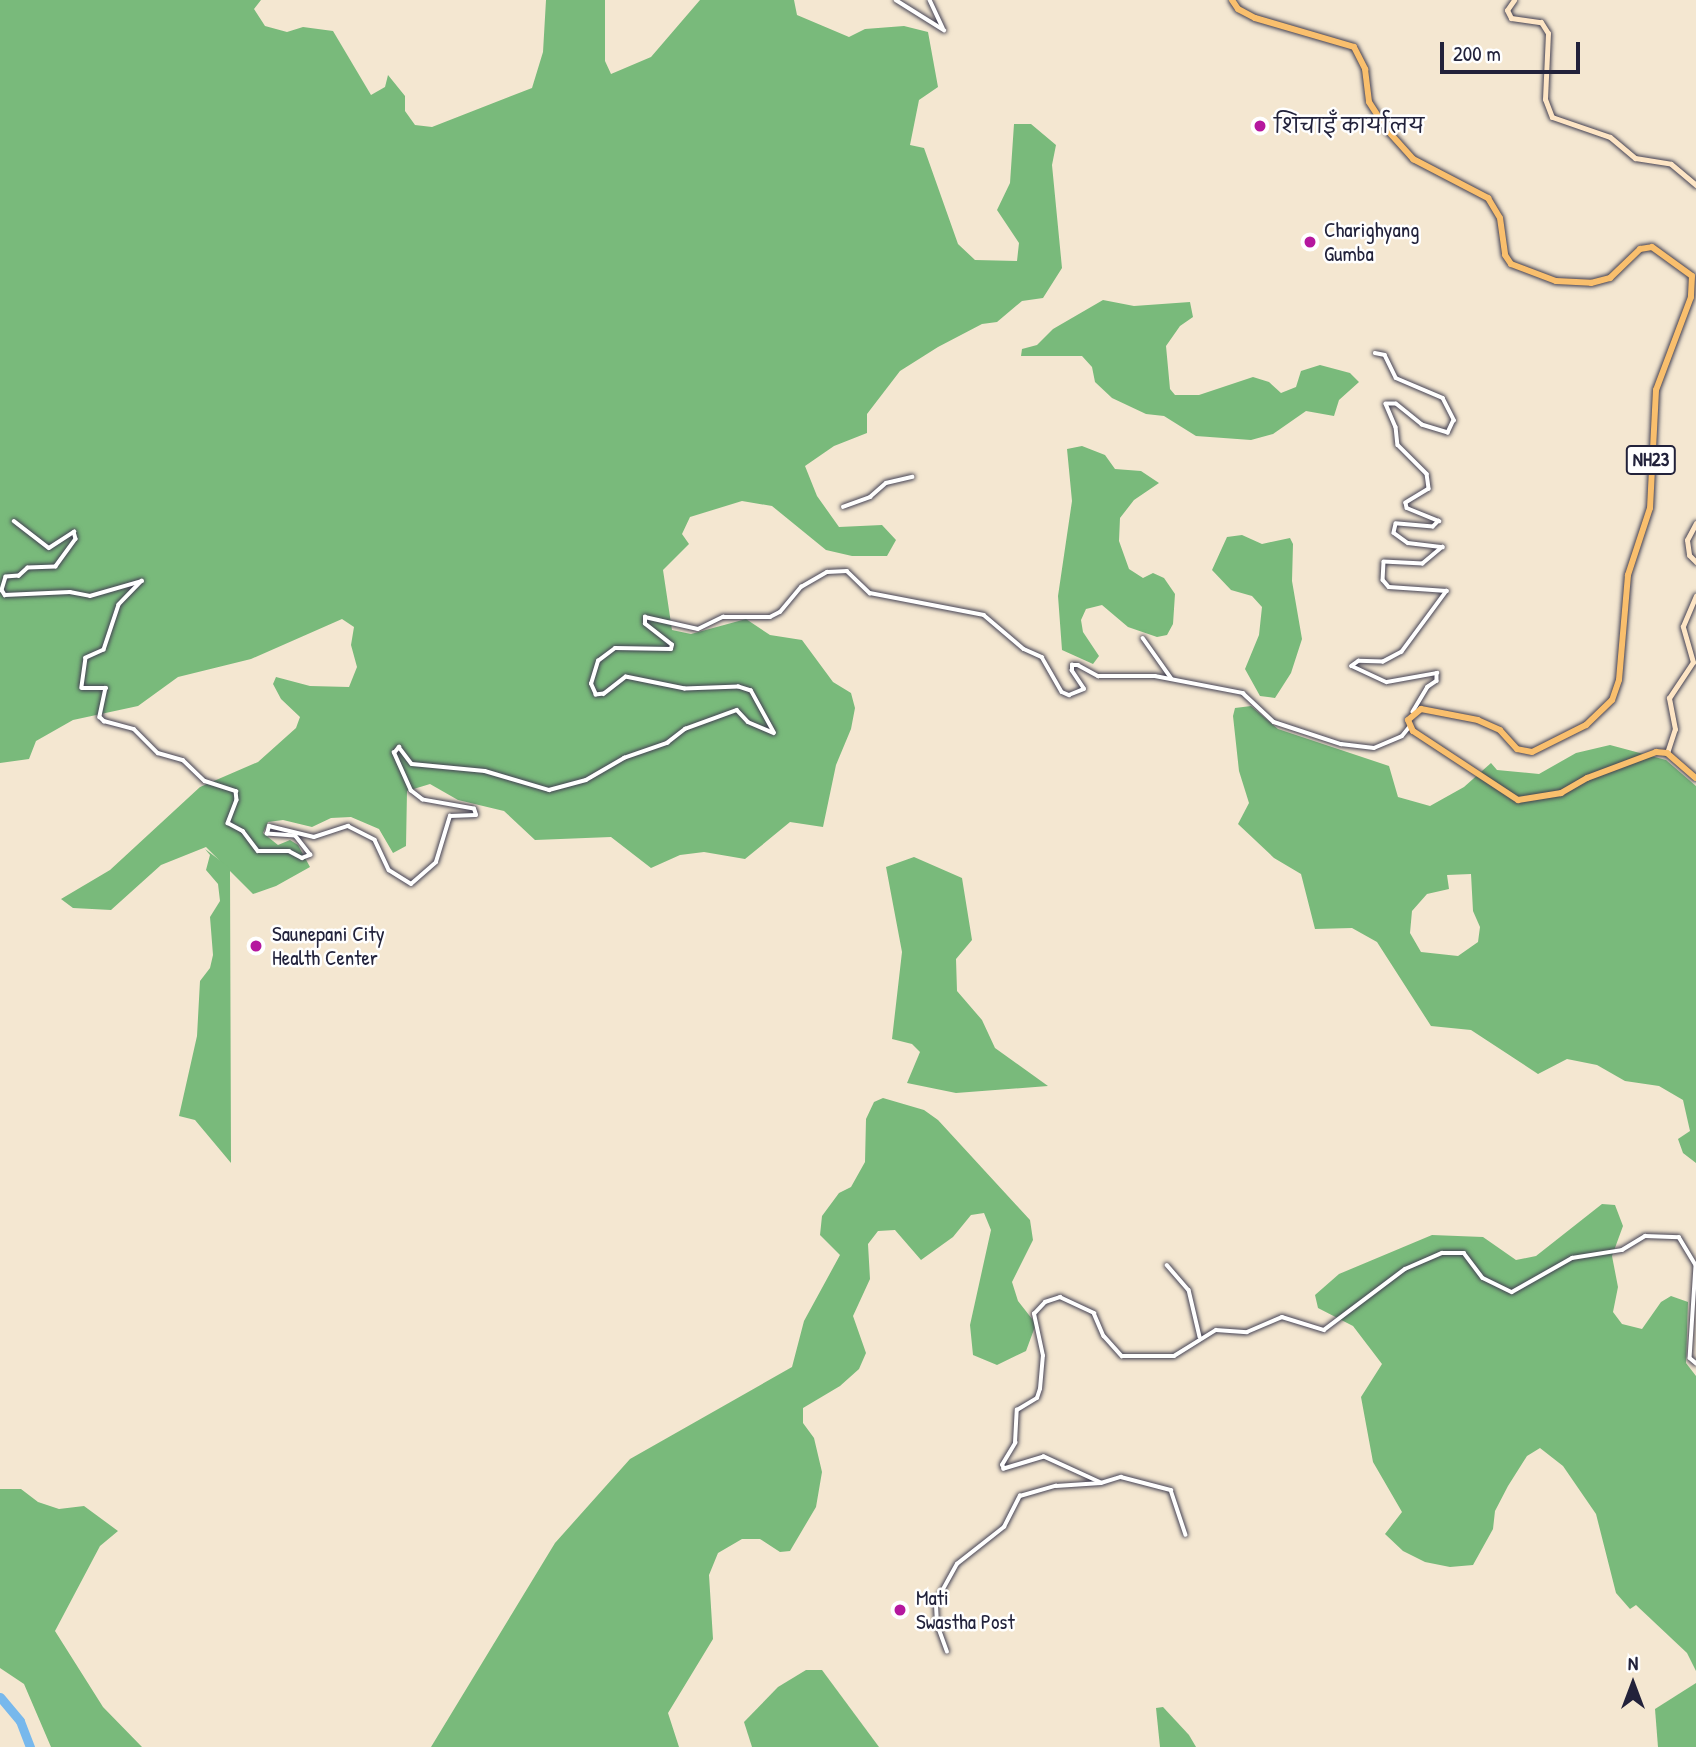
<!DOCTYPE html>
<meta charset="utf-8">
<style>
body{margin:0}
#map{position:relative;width:1696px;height:1747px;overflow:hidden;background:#f4e7d1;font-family:"Patrick Hand","Playpen Sans Deva",sans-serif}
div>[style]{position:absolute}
.forest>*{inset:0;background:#79ba7b}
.river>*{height:9px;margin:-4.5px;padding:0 4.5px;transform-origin:4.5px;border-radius:4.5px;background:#77b8ec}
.roads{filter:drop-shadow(0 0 2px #424052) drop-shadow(0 0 2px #424052)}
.street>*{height:3.5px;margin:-1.75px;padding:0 1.75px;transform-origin:1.75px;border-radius:1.75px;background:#fff}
.secondary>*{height:5px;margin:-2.5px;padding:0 2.5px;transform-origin:2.5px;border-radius:2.5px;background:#fde5c5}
.primary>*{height:6px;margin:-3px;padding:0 3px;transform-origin:3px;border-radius:3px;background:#f9bf6d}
.dots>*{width:19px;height:19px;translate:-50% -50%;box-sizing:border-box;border:4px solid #fff;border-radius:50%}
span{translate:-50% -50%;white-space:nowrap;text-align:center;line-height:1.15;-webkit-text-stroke:5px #fff;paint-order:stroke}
.shield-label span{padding:2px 5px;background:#fff;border:2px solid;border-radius:5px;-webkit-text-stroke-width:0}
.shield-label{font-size:19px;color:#22223b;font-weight:700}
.poi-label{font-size:21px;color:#22223b}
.left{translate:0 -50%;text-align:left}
.north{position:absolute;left:1598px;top:1649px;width:70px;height:70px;-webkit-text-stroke:5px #fff;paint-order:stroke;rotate:0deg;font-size:19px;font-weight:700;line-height:28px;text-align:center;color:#22223b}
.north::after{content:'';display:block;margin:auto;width:24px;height:32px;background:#22223b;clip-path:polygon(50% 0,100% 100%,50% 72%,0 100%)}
.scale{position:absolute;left:1440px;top:42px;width:140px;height:32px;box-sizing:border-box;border:4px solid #22223b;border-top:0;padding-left:9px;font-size:21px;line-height:24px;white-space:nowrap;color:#22223b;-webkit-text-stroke:5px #fff;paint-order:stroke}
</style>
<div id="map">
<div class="forest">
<i style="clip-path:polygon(0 0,261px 0,254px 9px,265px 26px,287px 32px,303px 27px,333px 31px,371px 95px,385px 87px,388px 75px,405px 96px,405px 111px,415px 125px,432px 127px,532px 88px,543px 52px,546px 0,605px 0,605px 61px,611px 74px,651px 57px,700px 0,794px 0,797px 15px,849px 37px,865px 29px,904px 26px,928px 32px,938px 87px,919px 100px,910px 145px,924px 148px,958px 244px,975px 260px,1017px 261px,1019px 243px,997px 210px,1010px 183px,1014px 124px,1031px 124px,1056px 145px,1052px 165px,1062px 268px,1043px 298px,1022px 301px,997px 322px,982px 324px,938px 347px,900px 371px,867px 414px,867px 433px,834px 446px,805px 466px,817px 496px,839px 527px,882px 525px,896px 540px,887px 556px,852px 556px,826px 550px,772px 506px,742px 501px,690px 517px,682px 534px,689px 544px,663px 570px,672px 630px,691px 634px,746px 619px,770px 635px,802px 640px,833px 682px,851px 693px,855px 708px,851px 729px,836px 765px,823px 827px,790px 822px,745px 859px,704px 852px,680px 855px,651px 868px,611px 837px,535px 840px,504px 811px,458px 800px,430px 784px,407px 791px,406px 846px,393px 853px,379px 829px,351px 817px,331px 818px,312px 827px,283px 820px,268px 822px,263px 833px,278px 845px,290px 840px,298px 845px,310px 867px,276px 886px,253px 894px,206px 847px,161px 865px,111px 910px,73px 908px,61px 899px,110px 870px,200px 787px,258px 762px,296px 728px,300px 717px,281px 699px,273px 684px,276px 677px,310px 686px,349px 687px,357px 667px,351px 645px,354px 627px,342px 619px,251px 659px,178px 677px,138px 706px,73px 720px,36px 741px,29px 759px,0 763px)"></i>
<i style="clip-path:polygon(1103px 300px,1134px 306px,1190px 302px,1193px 317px,1180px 326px,1166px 346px,1170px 389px,1175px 395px,1199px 395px,1253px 377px,1269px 382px,1281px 393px,1296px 387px,1301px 371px,1320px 365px,1350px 373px,1359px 382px,1339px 400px,1334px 416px,1306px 411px,1273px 434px,1251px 440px,1196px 436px,1164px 416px,1146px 414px,1112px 398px,1095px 382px,1092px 367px,1082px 356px,1021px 356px,1022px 349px,1037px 345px,1053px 329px)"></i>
<i style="clip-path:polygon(1082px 446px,1105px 455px,1115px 469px,1141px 471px,1159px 483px,1134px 500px,1120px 518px,1119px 541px,1129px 569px,1143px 578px,1153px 573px,1164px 578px,1175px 594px,1173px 624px,1167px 635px,1157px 637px,1128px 627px,1102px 605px,1086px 609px,1081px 620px,1083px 632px,1099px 656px,1093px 664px,1062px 650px,1058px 596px,1072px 501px,1067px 449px)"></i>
<i style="clip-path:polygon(1242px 535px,1262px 544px,1290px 538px,1293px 544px,1292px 581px,1302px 639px,1291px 673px,1275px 698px,1260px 696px,1245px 669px,1259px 635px,1262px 607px,1252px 596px,1231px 590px,1212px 570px,1227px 537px)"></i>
<i style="clip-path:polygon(evenodd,1251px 706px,1278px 729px,1389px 766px,1398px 797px,1430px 806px,1464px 787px,1491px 763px,1497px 770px,1539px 774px,1576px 753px,1610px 745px,1666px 760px,1696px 786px,1696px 1163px,1683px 1153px,1678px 1139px,1690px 1131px,1683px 1100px,1659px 1086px,1625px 1081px,1597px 1065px,1567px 1059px,1538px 1074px,1471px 1030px,1431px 1026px,1377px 942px,1352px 928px,1315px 929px,1301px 874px,1274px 858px,1238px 824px,1249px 803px,1239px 771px,1233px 716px,1235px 708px,1251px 706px,1471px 874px,1473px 911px,1480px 927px,1478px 942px,1458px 956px,1421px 952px,1410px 933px,1412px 911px,1427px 894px,1449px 889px,1447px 875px,1471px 874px)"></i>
<i style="clip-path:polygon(205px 849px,230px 868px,231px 1163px,195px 1120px,179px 1116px,197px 1036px,200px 981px,210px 968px,213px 955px,210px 917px,220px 901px,218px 884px,206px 870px,210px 855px)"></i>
<i style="clip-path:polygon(914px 857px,962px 878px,972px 940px,956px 959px,957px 991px,982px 1020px,995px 1048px,1048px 1086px,956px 1093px,907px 1083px,920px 1052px,912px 1044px,892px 1039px,902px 952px,886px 867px)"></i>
<i style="clip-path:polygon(883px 1098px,924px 1110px,938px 1120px,1030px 1220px,1033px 1240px,1012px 1282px,1018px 1301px,1036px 1324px,1026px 1351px,997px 1365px,973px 1355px,970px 1325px,991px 1230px,984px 1213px,971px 1215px,953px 1237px,921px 1260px,895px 1230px,878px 1231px,868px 1244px,870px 1279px,853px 1316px,866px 1353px,859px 1369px,840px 1386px,803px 1408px,803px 1423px,814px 1438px,822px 1472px,816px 1507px,790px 1551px,780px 1552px,760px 1539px,742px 1539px,718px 1553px,709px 1575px,713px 1639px,668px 1713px,679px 1747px,431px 1747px,555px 1543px,630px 1459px,792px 1367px,804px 1321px,840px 1255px,820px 1235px,822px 1216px,839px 1193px,851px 1187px,865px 1162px,866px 1119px,874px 1102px)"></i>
<i style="clip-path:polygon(1602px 1204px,1615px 1205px,1623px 1226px,1612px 1256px,1618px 1287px,1613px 1312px,1622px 1324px,1642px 1329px,1661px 1302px,1671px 1296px,1688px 1302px,1686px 1363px,1696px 1376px,1696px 1671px,1687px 1653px,1636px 1605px,1630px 1609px,1616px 1593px,1596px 1514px,1563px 1466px,1540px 1448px,1527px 1456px,1508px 1486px,1495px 1511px,1493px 1529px,1473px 1565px,1450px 1567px,1425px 1562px,1403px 1551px,1385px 1534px,1402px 1512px,1373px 1462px,1361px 1397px,1382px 1364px,1353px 1326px,1318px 1308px,1315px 1295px,1339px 1274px,1432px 1235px,1483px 1237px,1516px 1260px,1536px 1256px)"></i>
<i style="clip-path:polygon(0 1489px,21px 1489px,38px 1502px,59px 1509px,84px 1506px,118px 1531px,100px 1546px,55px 1631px,103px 1707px,142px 1747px,51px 1747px,24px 1684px,0 1668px)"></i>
<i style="clip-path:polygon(806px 1670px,822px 1670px,879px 1747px,752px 1747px,744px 1722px,778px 1687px)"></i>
<i style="clip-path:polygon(1696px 1683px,1696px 1747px,1658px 1747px,1655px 1709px)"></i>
<i style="clip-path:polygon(1163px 1707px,1189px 1735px,1196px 1747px,1160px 1747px,1156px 1708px)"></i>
</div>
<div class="river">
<i style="left:0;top:1697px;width:31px;rotate:50deg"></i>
<i style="left:20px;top:1721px;width:28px;rotate:69deg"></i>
</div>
<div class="roads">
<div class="street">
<i style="left:896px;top:0;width:57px;rotate:32deg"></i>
<i style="left:930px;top:0;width:31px;rotate:65deg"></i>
<i style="left:1375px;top:353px;width:10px;rotate:11deg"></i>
<i style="left:1385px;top:355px;width:25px;rotate:64deg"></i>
<i style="left:1396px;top:378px;width:51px;rotate:23.1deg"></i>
<i style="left:1443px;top:398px;width:25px;rotate:63deg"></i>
<i style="left:1454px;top:420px;width:14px;rotate:115deg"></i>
<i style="left:1448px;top:433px;width:27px;rotate:-163deg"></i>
<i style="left:1422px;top:425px;width:33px;rotate:-141deg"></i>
<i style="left:1396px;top:404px;width:10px;rotate:180deg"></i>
<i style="left:1386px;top:404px;width:25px;rotate:67deg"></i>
<i style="left:1396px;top:427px;width:18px;rotate:84deg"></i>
<i style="left:1398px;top:445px;width:41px;rotate:45deg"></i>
<i style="left:1427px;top:474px;width:15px;rotate:82deg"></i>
<i style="left:1429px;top:489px;width:27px;rotate:149deg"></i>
<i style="left:1406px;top:503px;width:5px;rotate:79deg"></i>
<i style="left:1407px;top:508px;width:35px;rotate:22deg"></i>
<i style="left:1439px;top:521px;width:8px;rotate:135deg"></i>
<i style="left:1433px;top:527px;width:37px;rotate:-175deg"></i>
<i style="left:1396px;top:524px;width:9px;rotate:103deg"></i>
<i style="left:1394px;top:533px;width:17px;rotate:36deg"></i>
<i style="left:1408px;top:543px;width:35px;rotate:7deg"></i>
<i style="left:1443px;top:547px;width:26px;rotate:140deg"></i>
<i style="left:1423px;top:564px;width:39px;rotate:-177deg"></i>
<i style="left:1384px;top:562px;width:18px;rotate:93deg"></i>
<i style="left:1383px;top:580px;width:9px;rotate:49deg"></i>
<i style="left:1389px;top:587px;width:58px;rotate:3.9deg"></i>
<i style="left:1447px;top:591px;width:76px;rotate:126.4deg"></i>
<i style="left:1402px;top:652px;width:21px;rotate:152deg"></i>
<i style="left:1383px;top:662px;width:24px;rotate:-178deg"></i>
<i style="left:1359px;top:661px;width:9px;rotate:144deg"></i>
<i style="left:1352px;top:666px;width:38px;rotate:25deg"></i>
<i style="left:1387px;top:682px;width:51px;rotate:-10.2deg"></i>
<i style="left:1437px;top:673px;width:8px;rotate:90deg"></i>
<i style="left:1437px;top:681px;width:11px;rotate:146deg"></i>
<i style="left:1428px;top:687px;width:29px;rotate:121deg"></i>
<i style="left:843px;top:507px;width:29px;rotate:-20deg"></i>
<i style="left:870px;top:497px;width:21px;rotate:-41deg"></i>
<i style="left:886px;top:483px;width:27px;rotate:-13deg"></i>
<i style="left:14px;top:521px;width:44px;rotate:37.6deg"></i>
<i style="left:49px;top:548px;width:30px;rotate:-33deg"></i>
<i style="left:74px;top:532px;width:7px;rotate:74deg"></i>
<i style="left:76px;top:539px;width:34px;rotate:126deg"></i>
<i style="left:56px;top:567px;width:28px;rotate:178deg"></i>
<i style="left:28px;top:568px;width:12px;rotate:138deg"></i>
<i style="left:19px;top:576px;width:13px;rotate:176deg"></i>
<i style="left:6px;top:577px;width:14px;rotate:107deg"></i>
<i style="left:2px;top:590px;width:6px;rotate:59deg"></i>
<i style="left:5px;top:595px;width:65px;rotate:-2.6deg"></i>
<i style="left:70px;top:592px;width:20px;rotate:11deg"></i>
<i style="left:90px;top:596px;width:54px;rotate:-16.1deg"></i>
<i style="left:142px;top:581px;width:33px;rotate:134deg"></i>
<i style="left:119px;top:605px;width:47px;rotate:108.4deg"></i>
<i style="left:104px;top:650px;width:20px;rotate:156deg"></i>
<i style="left:86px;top:658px;width:30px;rotate:98deg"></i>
<i style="left:82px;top:688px;width:24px"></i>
<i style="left:106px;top:688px;width:30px;rotate:102deg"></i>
<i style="left:100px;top:717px;width:6px;rotate:45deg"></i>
<i style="left:104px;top:721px;width:31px;rotate:15deg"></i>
<i style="left:134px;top:729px;width:34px;rotate:45deg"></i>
<i style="left:158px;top:753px;width:26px;rotate:16deg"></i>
<i style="left:183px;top:760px;width:30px;rotate:44deg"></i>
<i style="left:205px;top:781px;width:33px;rotate:18deg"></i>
<i style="left:236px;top:791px;width:9px;rotate:84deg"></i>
<i style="left:237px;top:800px;width:25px;rotate:111deg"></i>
<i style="left:228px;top:823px;width:17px;rotate:28deg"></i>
<i style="left:243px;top:831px;width:25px;rotate:53deg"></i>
<i style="left:258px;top:851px;width:31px"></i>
<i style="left:289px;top:851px;width:15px;rotate:28deg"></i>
<i style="left:302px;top:858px;width:9px;rotate:-21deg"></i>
<i style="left:310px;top:855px;width:24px;rotate:-128deg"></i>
<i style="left:295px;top:836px;width:28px;rotate:-176deg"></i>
<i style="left:267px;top:834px;width:8px;rotate:-76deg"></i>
<i style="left:269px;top:826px;width:46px;rotate:13.7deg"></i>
<i style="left:314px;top:837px;width:36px;rotate:-18deg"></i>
<i style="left:348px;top:826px;width:30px;rotate:27deg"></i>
<i style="left:375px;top:840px;width:33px;rotate:65deg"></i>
<i style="left:389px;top:870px;width:26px;rotate:32deg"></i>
<i style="left:411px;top:884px;width:33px;rotate:-41deg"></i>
<i style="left:436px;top:862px;width:48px;rotate:-73.1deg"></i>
<i style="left:450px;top:816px;width:26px;rotate:-2deg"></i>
<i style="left:476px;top:815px;width:6px;rotate:-108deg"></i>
<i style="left:474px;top:809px;width:52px;rotate:-170deg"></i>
<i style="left:423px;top:800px;width:15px;rotate:-143deg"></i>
<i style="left:411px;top:791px;width:42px;rotate:-114.1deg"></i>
<i style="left:394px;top:753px;width:8px;rotate:-50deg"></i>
<i style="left:399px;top:747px;width:21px;rotate:53deg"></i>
<i style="left:412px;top:764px;width:73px;rotate:5.5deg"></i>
<i style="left:485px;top:771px;width:67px;rotate:16.5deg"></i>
<i style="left:549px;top:790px;width:38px;rotate:-15deg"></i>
<i style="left:586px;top:780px;width:44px;rotate:-30.1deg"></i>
<i style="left:624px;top:758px;width:46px;rotate:-19.2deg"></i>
<i style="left:667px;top:743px;width:23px;rotate:-38deg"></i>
<i style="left:685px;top:729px;width:55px;rotate:-20.1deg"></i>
<i style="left:737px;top:710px;width:16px;rotate:47deg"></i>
<i style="left:748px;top:722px;width:28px;rotate:23deg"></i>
<i style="left:774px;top:733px;width:48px;rotate:-118.7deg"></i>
<i style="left:751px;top:691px;width:13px;rotate:-162deg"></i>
<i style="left:739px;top:687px;width:54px;rotate:177.9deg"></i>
<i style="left:685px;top:689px;width:60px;rotate:-168.5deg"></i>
<i style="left:626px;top:677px;width:28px;rotate:142deg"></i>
<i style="left:604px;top:694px;width:8px;rotate:173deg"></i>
<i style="left:596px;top:695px;width:12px;rotate:-114deg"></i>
<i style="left:591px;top:684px;width:24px;rotate:-73deg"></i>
<i style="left:598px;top:661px;width:21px;rotate:-37deg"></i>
<i style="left:615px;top:648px;width:56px;rotate:1deg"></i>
<i style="left:671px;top:649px;width:4px;rotate:-76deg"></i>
<i style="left:672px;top:645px;width:34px;rotate:-142deg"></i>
<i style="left:645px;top:624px;width:7px;rotate:-90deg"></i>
<i style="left:645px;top:617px;width:54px;rotate:12.8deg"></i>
<i style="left:698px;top:629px;width:28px;rotate:-26deg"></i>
<i style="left:723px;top:617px;width:47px"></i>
<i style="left:770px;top:617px;width:11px;rotate:-27deg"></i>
<i style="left:780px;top:612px;width:33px;rotate:-50deg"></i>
<i style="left:801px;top:587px;width:30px;rotate:-30deg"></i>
<i style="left:827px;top:572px;width:20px;rotate:-3deg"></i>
<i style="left:847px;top:571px;width:32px;rotate:44deg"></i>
<i style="left:870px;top:593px;width:116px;rotate:10.9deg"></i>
<i style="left:984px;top:615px;width:52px;rotate:40.4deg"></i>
<i style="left:1024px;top:649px;width:20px;rotate:24deg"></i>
<i style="left:1042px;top:657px;width:40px;rotate:60.3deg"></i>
<i style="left:1062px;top:692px;width:8px;rotate:23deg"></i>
<i style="left:1069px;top:695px;width:16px;rotate:-22deg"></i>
<i style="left:1084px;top:689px;width:22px;rotate:-124deg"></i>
<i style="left:1072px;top:671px;width:6px;rotate:-90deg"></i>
<i style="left:1072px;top:665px;width:6px"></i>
<i style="left:1078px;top:665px;width:23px;rotate:29deg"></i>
<i style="left:1098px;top:676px;width:57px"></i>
<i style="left:1155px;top:676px;width:90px;rotate:10.9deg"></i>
<i style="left:1243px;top:693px;width:42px;rotate:43.1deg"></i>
<i style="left:1274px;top:722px;width:71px;rotate:18.2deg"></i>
<i style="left:1341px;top:744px;width:33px;rotate:7deg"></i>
<i style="left:1374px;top:748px;width:30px;rotate:-23deg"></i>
<i style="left:1402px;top:736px;width:13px;rotate:-51deg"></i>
<i style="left:1143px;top:638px;width:50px;rotate:54.7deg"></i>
<i style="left:1167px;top:1265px;width:33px;rotate:49deg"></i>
<i style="left:1189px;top:1290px;width:48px;rotate:76.8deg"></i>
<i style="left:1696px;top:1266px;width:92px;rotate:93.7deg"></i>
<i style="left:1690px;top:1358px;width:8px;rotate:40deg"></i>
<i style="left:1101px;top:1483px;width:21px;rotate:-17deg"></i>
<i style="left:1121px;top:1477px;width:52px;rotate:14.6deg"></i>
<i style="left:1171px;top:1490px;width:47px;rotate:71.6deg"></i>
<i style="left:947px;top:1652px;width:30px;rotate:-110deg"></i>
<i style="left:937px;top:1624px;width:22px;rotate:-93deg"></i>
<i style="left:936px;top:1602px;width:43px;rotate:-61.1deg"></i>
<i style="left:957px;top:1564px;width:60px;rotate:-38.2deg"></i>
<i style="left:1004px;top:1527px;width:35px;rotate:-63deg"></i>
<i style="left:1020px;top:1496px;width:37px;rotate:-16deg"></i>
<i style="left:1056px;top:1486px;width:45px;rotate:-3.8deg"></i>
<i style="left:1101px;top:1483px;width:63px;rotate:-155.5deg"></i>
<i style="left:1044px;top:1457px;width:42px;rotate:163.3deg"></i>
<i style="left:1004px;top:1469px;width:4px;rotate:-117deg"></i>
<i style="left:1002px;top:1465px;width:26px;rotate:-59deg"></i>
<i style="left:1015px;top:1443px;width:33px;rotate:-87deg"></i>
<i style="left:1017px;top:1410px;width:23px;rotate:-31deg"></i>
<i style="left:1037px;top:1398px;width:9px;rotate:-72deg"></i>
<i style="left:1040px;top:1389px;width:33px;rotate:-85deg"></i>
<i style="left:1043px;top:1356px;width:43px;rotate:-102.1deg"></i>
<i style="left:1034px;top:1314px;width:16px;rotate:-47deg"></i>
<i style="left:1045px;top:1302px;width:16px;rotate:-18deg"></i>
<i style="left:1060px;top:1297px;width:38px;rotate:25deg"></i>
<i style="left:1094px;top:1313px;width:25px;rotate:67deg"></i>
<i style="left:1104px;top:1336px;width:27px;rotate:48deg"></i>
<i style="left:1122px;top:1356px;width:52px"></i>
<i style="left:1174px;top:1356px;width:49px;rotate:-31.8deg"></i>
<i style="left:1216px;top:1330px;width:31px;rotate:4deg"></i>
<i style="left:1247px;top:1332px;width:38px;rotate:-23deg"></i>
<i style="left:1282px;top:1317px;width:44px;rotate:17.2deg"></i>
<i style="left:1324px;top:1330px;width:101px;rotate:-37deg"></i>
<i style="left:1405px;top:1269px;width:40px;rotate:-23.4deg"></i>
<i style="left:1442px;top:1253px;width:22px"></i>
<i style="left:1464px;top:1253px;width:31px;rotate:53deg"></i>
<i style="left:1483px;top:1278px;width:32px;rotate:26deg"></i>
<i style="left:1512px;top:1292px;width:69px;rotate:-29.5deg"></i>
<i style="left:1572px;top:1258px;width:51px;rotate:-9.1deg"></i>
<i style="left:1622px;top:1250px;width:27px;rotate:-31deg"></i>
<i style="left:1645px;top:1236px;width:34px;rotate:2deg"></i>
<i style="left:1679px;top:1237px;width:33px;rotate:59deg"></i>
</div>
<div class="secondary">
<i style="left:1514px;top:0;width:12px;rotate:125deg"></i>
<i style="left:1507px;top:10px;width:9px;rotate:63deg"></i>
<i style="left:1511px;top:18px;width:30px;rotate:8deg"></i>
<i style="left:1541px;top:22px;width:13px;rotate:58deg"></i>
<i style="left:1548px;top:33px;width:66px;rotate:92.6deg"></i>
<i style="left:1545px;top:99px;width:19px;rotate:69deg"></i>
<i style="left:1552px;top:117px;width:61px;rotate:19deg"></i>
<i style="left:1610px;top:137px;width:33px;rotate:40deg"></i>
<i style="left:1635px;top:158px;width:36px;rotate:9deg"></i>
<i style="left:1671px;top:164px;width:33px;rotate:40deg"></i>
<i style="left:1696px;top:523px;width:19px;rotate:118deg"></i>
<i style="left:1687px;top:540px;width:15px;rotate:82deg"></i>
<i style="left:1689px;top:555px;width:10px;rotate:45deg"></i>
<i style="left:1667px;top:753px;width:25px;rotate:-72deg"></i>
<i style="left:1675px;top:729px;width:32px;rotate:-101deg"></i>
<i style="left:1669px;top:698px;width:43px;rotate:-56.3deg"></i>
<i style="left:1693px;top:662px;width:37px;rotate:-106deg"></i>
<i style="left:1683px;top:626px;width:33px;rotate:-67deg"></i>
</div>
<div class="primary">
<i style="left:1232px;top:0;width:11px;rotate:56deg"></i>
<i style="left:1238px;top:9px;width:19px;rotate:28deg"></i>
<i style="left:1255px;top:18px;width:103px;rotate:16.3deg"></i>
<i style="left:1354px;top:47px;width:25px;rotate:63deg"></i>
<i style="left:1365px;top:69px;width:33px;rotate:83deg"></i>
<i style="left:1369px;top:102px;width:35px;rotate:57deg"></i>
<i style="left:1388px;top:131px;width:38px;rotate:48deg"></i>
<i style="left:1413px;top:159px;width:85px;rotate:27.5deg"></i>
<i style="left:1488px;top:198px;width:23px;rotate:59deg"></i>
<i style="left:1500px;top:218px;width:37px;rotate:82deg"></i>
<i style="left:1505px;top:255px;width:11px;rotate:56deg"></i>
<i style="left:1511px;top:264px;width:48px;rotate:20.7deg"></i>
<i style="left:1556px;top:281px;width:35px;rotate:3deg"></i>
<i style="left:1591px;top:283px;width:20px;rotate:-15deg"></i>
<i style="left:1610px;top:278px;width:42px;rotate:-44deg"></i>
<i style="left:1640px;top:249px;width:12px;rotate:-9deg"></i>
<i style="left:1652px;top:247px;width:49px;rotate:35.9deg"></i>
<i style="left:1692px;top:276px;width:21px;rotate:93deg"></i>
<i style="left:1691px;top:297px;width:99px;rotate:110.6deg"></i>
<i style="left:1656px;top:390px;width:118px;rotate:92.9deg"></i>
<i style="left:1650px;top:508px;width:71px;rotate:108.2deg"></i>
<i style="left:1628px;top:575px;width:105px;rotate:94.9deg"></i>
<i style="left:1619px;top:680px;width:21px;rotate:109deg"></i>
<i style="left:1612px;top:700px;width:36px;rotate:136deg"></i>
<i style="left:1586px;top:725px;width:60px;rotate:153.4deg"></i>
<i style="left:1532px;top:752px;width:15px;rotate:-169deg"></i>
<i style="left:1517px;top:749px;width:25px;rotate:-132deg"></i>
<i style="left:1500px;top:730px;width:24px;rotate:-156deg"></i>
<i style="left:1478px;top:720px;width:58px;rotate:-169.1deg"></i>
<i style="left:1421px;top:709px;width:17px;rotate:140deg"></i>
<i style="left:1408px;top:720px;width:12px;rotate:66deg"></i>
<i style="left:1413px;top:731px;width:126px;rotate:33.3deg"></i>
<i style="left:1518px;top:800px;width:44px;rotate:-9.2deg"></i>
<i style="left:1561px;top:793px;width:30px;rotate:-30deg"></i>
<i style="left:1587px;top:778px;width:74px;rotate:-20.6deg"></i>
<i style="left:1656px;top:752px;width:11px;rotate:5deg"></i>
<i style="left:1667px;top:753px;width:38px;rotate:41deg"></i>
</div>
</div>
<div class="dots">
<i style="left:1260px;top:126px;background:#b5179e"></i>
<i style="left:1310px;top:242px;background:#b5179e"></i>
<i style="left:256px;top:946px;background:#b5179e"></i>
<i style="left:900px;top:1610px;background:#b5179e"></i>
</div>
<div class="shield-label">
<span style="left:1651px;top:460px">NH23</span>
</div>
<div class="poi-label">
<span class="left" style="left:1274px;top:126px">शिचाइँ कार्यालय</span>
<span class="left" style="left:1324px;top:242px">Charighyang<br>Gumba</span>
<span class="left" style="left:272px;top:946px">Saunepani City<br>Health Center</span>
<span class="left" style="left:916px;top:1610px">Mati<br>Swastha Post</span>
</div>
<div class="north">N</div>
<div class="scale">200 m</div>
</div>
